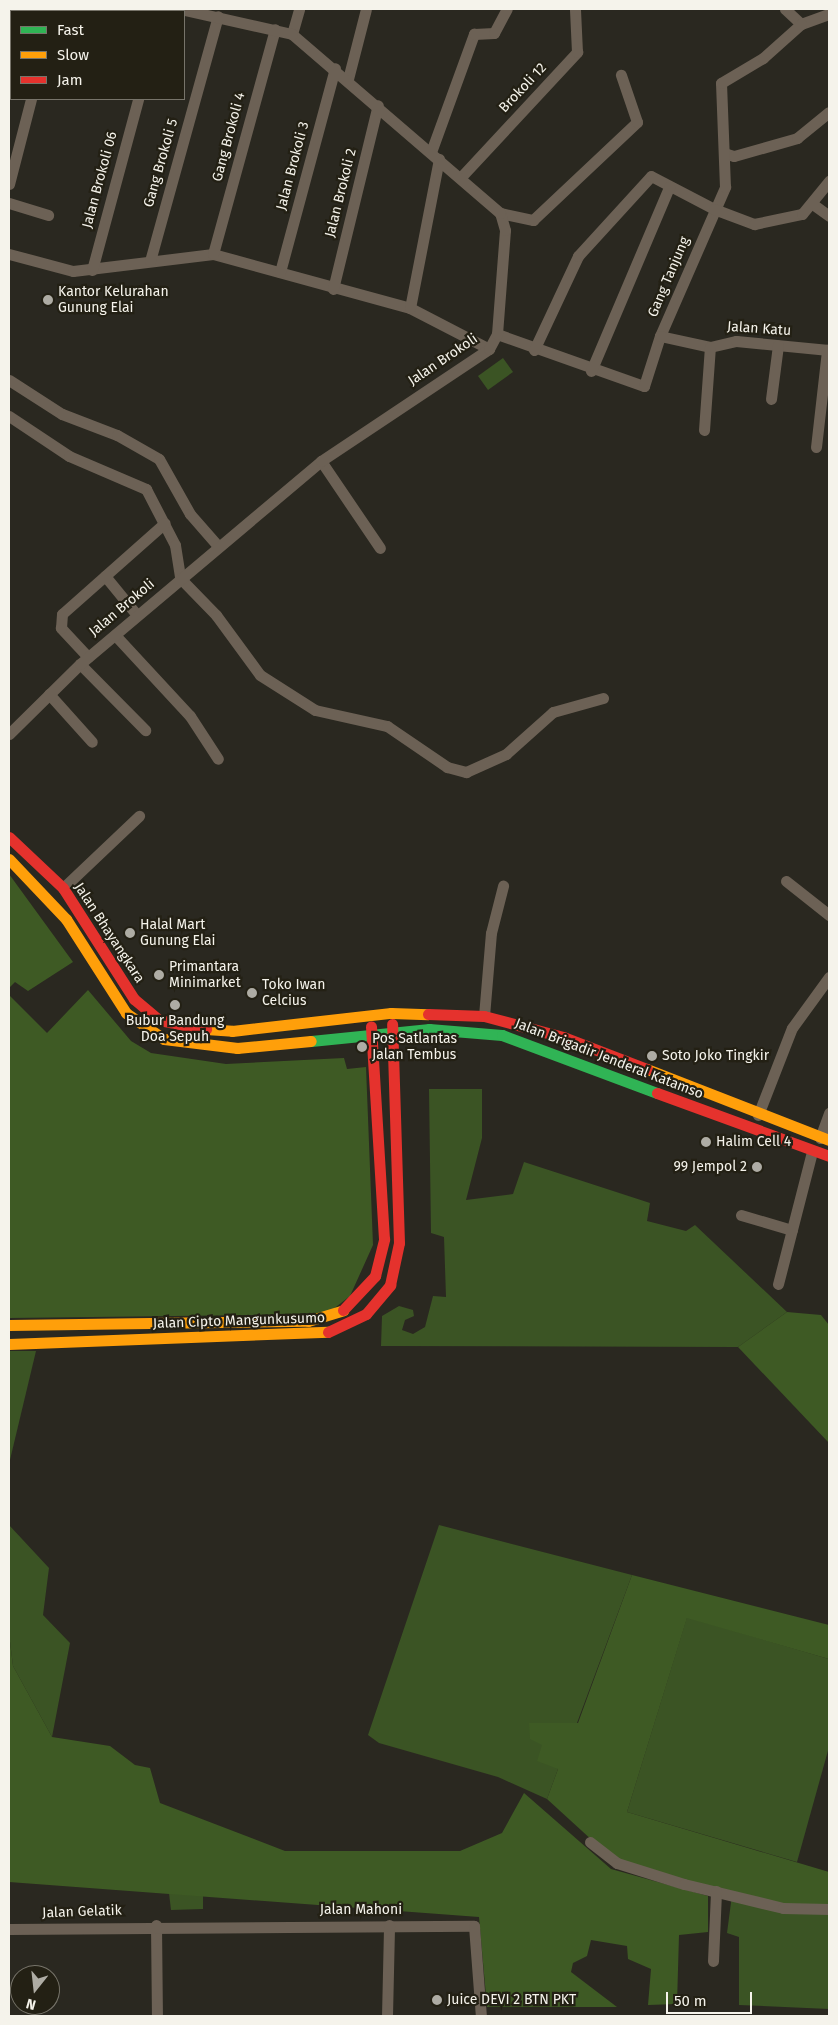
<!DOCTYPE html>
<style>
body{margin:0}
#map{position:relative;width:838px;height:2025px;overflow:hidden;background:#2a2820;font-family:"Fira Sans",sans-serif}
div>[style]{position:absolute}
.green>*{inset:0;background:#3b5424}
.forest>*{inset:0;background:#3e5a24}
.street>*{height:11px;margin:-5.5px;padding:0 5.5px;transform-origin:5.5px;border-radius:5.5px;background:#6c6155}
.fast>*{height:11px;margin:-5.5px;padding:0 5.5px;transform-origin:5.5px;border-radius:5.5px;background:#30b455}
.slow>*{height:11px;margin:-5.5px;padding:0 5.5px;transform-origin:5.5px;border-radius:5.5px;background:#ff9f0a}
.jam>*{height:11px;margin:-5.5px;padding:0 5.5px;transform-origin:5.5px;border-radius:5.5px;background:#e5322d}
.dots>*{width:14px;height:14px;translate:-50% -50%;box-sizing:border-box;border:2px solid #232014;border-radius:50%}
span{translate:-50% -50%;white-space:nowrap;text-align:center;line-height:1.15;-webkit-text-stroke:4.5px #232014;paint-order:stroke}
.street-label{font-size:14px;color:#f5f3eb}
.poi-label{font-size:14px;color:#f5f3eb}
.left{translate:0 -50%;text-align:left}
.right{translate:-100% -50%;text-align:right}
.frame{position:absolute;inset:0;border:10px solid #f5f3eb;pointer-events:none}
.legend{position:absolute;left:10px;top:10px;width:175px;height:90px;box-sizing:border-box;background:#232014;border:1px solid #77746a;margin:0;padding:6px 9px;list-style:none;font-size:15px;color:#f5f3eb}
.legend li{display:flex;align-items:center;gap:10px;height:25px}
.legend b{width:25px;border:1px solid #77746a}
.north{position:absolute;left:10px;top:1965px;width:50px;height:50px;box-sizing:border-box;background:#232014;border:1px solid #77746a;border-radius:50%;rotate:196deg;font-size:14px;font-weight:700;line-height:20px;text-align:center;color:#f5f3eb}
.north::after{content:'';display:block;margin:auto;width:18px;height:22px;background:#aeaca4;clip-path:polygon(50% 0,100% 100%,50% 72%,0 100%)}
.scale{position:absolute;left:666px;top:1992px;width:86px;height:22px;box-sizing:border-box;border:2px solid #f5f3eb;border-top:0;padding-left:6px;font-size:15px;line-height:18px;white-space:nowrap;color:#f5f3eb;-webkit-text-stroke:4px #232014;paint-order:stroke}
</style>
<div id="map">
<div class="green">
<i style="clip-path:polygon(503px 358px,513px 372px,488px 390px,478px 376px)"></i>
<i style="clip-path:polygon(429px 1089px,482px 1089px,482px 1138px,466px 1200px,513px 1194px,524px 1162px,650px 1203px,647px 1221px,686px 1231px,695px 1225px,787px 1312px,738px 1347px,381px 1346px,382px 1316px,399px 1306px,413px 1310px,414px 1316px,405px 1320px,402px 1330px,413px 1334px,425px 1327px,433px 1296px,446px 1297px,444px 1237px,431px 1233px)"></i>
<i style="clip-path:polygon(9px 1351px,36px 1351px,9px 1464px)"></i>
<i style="clip-path:polygon(9px 1525px,49px 1568px,43px 1615px,70px 1643px,52px 1737px,13px 1666px,9px 1634px)"></i>
<i style="clip-path:polygon(439px 1525px,632px 1575px,577px 1723px,542px 1745px,558px 1769px,547px 1799px,498px 1777px,379px 1743px,368px 1735px)"></i>
<i style="clip-path:polygon(687px 1617px,829px 1659px,829px 1747px,797px 1862px,627px 1812px)"></i>
<i style="clip-path:polygon(203px 1892px,203px 1909px,171px 1910px,169px 1893px)"></i>
<i style="clip-path:polygon(732px 1895px,829px 1909px,829px 2009px,739px 2005px,739px 1937px,727px 1933px)"></i>
</div>
<div class="forest">
<i style="clip-path:polygon(9px 874px,73px 962px,28px 991px,15px 982px,9px 988px)"></i>
<i style="clip-path:polygon(88px 990px,131px 1041px,151px 1053px,226px 1064px,344px 1058px,347px 1069px,366px 1067px,373px 1245px,350px 1296px,327px 1314px,9px 1318px,9px 995px,47px 1033px)"></i>
<i style="clip-path:polygon(787px 1312px,821px 1315px,829px 1325px,829px 1443px,738px 1347px)"></i>
<i style="clip-path:polygon(632px 1575px,829px 1625px,829px 1659px,687px 1618px,627px 1812px,829px 1872px,829px 1908px,800px 1910px,617px 1863px,547px 1799px,558px 1769px,537px 1761px,542px 1745px,530px 1739px,529px 1723px,578px 1723px)"></i>
<i style="clip-path:polygon(9px 1634px,13px 1666px,52px 1737px,110px 1746px,135px 1765px,150px 1768px,160px 1803px,285px 1851px,460px 1851px,502px 1833px,524px 1793px,611px 1869px,708px 1896px,708px 1932px,679px 1935px,677px 2004px,648px 2005px,651px 1969px,628px 1959px,627px 1946px,591px 1940px,587px 1956px,573px 1963px,571px 1972px,617px 2007px,487px 2007px,479px 1917px,9px 1882px)"></i>
</div>
<div class="street">
<i style="left:785px;top:9px;width:22px;rotate:43deg"></i>
<i style="left:54px;top:11px;width:2px;rotate:-63deg"></i>
<i style="left:161px;top:11px;width:2px;rotate:-63deg"></i>
<i style="left:801px;top:24px;width:30px;rotate:-20deg"></i>
<i style="left:292px;top:34px;width:26px;rotate:-74deg"></i>
<i style="left:348px;top:79px;width:72px;rotate:-75.6deg"></i>
<i style="left:431px;top:152px;width:126px;rotate:-70deg"></i>
<i style="left:474px;top:34px;width:20px;rotate:-3deg"></i>
<i style="left:494px;top:33px;width:27px;rotate:-62deg"></i>
<i style="left:724px;top:153px;width:10px;rotate:17deg"></i>
<i style="left:734px;top:156px;width:66px;rotate:-15.9deg"></i>
<i style="left:797px;top:138px;width:41px;rotate:-39.1deg"></i>
<i style="left:461px;top:177px;width:171px;rotate:-47.1deg"></i>
<i style="left:577px;top:52px;width:43px;rotate:-92.7deg"></i>
<i style="left:9px;top:184px;width:88px;rotate:-75.5deg"></i>
<i style="left:9px;top:203px;width:41px;rotate:17.1deg"></i>
<i style="left:814px;top:205px;width:19px;rotate:36deg"></i>
<i style="left:500px;top:213px;width:34px;rotate:12deg"></i>
<i style="left:533px;top:220px;width:143px;rotate:-43.3deg"></i>
<i style="left:637px;top:122px;width:50px;rotate:-108.8deg"></i>
<i style="left:9px;top:254px;width:66px;rotate:14.9deg"></i>
<i style="left:73px;top:271px;width:141px;rotate:-6.9deg"></i>
<i style="left:213px;top:254px;width:204px;rotate:15.3deg"></i>
<i style="left:410px;top:308px;width:89px;rotate:27.4deg"></i>
<i style="left:213px;top:254px;width:233px;rotate:-74.6deg"></i>
<i style="left:150px;top:261px;width:254px;rotate:-74.5deg"></i>
<i style="left:92px;top:270px;width:177px;rotate:-74.9deg"></i>
<i style="left:280px;top:272px;width:211px;rotate:-74.9deg"></i>
<i style="left:333px;top:289px;width:189px;rotate:-76.3deg"></i>
<i style="left:410px;top:308px;width:152px;rotate:-79deg"></i>
<i style="left:497px;top:334px;width:156px;rotate:19.5deg"></i>
<i style="left:644px;top:386px;width:52px;rotate:-72.3deg"></i>
<i style="left:660px;top:336px;width:163px;rotate:-66.4deg"></i>
<i style="left:725px;top:187px;width:104px;rotate:-92.2deg"></i>
<i style="left:721px;top:83px;width:49px;rotate:-30.8deg"></i>
<i style="left:763px;top:58px;width:51px;rotate:-41.8deg"></i>
<i style="left:660px;top:336px;width:51px;rotate:12.4deg"></i>
<i style="left:710px;top:347px;width:27px;rotate:-13deg"></i>
<i style="left:736px;top:341px;width:93px;rotate:5.5deg"></i>
<i style="left:534px;top:350px;width:104px;rotate:-64.9deg"></i>
<i style="left:578px;top:256px;width:108px;rotate:-47.6deg"></i>
<i style="left:651px;top:176px;width:71px;rotate:27.6deg"></i>
<i style="left:714px;top:209px;width:43px;rotate:20.6deg"></i>
<i style="left:754px;top:224px;width:49px;rotate:-11.8deg"></i>
<i style="left:802px;top:214px;width:43px;rotate:-50.7deg"></i>
<i style="left:591px;top:371px;width:200px;rotate:-67deg"></i>
<i style="left:9px;top:380px;width:63px;rotate:32.7deg"></i>
<i style="left:62px;top:414px;width:59px;rotate:20.9deg"></i>
<i style="left:117px;top:435px;width:48px;rotate:29.7deg"></i>
<i style="left:159px;top:459px;width:63px;rotate:60.6deg"></i>
<i style="left:190px;top:514px;width:43px;rotate:48.8deg"></i>
<i style="left:771px;top:399px;width:54px;rotate:-82.6deg"></i>
<i style="left:9px;top:416px;width:72px;rotate:33.7deg"></i>
<i style="left:69px;top:456px;width:84px;rotate:23.2deg"></i>
<i style="left:146px;top:489px;width:63px;rotate:62.6deg"></i>
<i style="left:175px;top:545px;width:33px;rotate:81deg"></i>
<i style="left:180px;top:578px;width:52px;rotate:45.8deg"></i>
<i style="left:216px;top:615px;width:74px;rotate:53.7deg"></i>
<i style="left:260px;top:675px;width:65px;rotate:32.5deg"></i>
<i style="left:315px;top:710px;width:74px;rotate:12.5deg"></i>
<i style="left:387px;top:726px;width:73px;rotate:34.3deg"></i>
<i style="left:447px;top:767px;width:20px;rotate:15deg"></i>
<i style="left:466px;top:772px;width:44px;rotate:-24.2deg"></i>
<i style="left:506px;top:754px;width:63px;rotate:-41.8deg"></i>
<i style="left:553px;top:712px;width:52px;rotate:-15.6deg"></i>
<i style="left:704px;top:430px;width:83px;rotate:-85.9deg"></i>
<i style="left:816px;top:447px;width:98px;rotate:-83.5deg"></i>
<i style="left:321px;top:461px;width:105px;rotate:55.9deg"></i>
<i style="left:105px;top:576px;width:50px;rotate:50.6deg"></i>
<i style="left:115px;top:635px;width:110px;rotate:47.2deg"></i>
<i style="left:190px;top:716px;width:51px;rotate:56.9deg"></i>
<i style="left:88px;top:657px;width:40px;rotate:-133deg"></i>
<i style="left:61px;top:628px;width:14px;rotate:-86deg"></i>
<i style="left:62px;top:614px;width:137px;rotate:-41.5deg"></i>
<i style="left:80px;top:664px;width:93px;rotate:45.4deg"></i>
<i style="left:49px;top:694px;width:64px;rotate:48.1deg"></i>
<i style="left:9px;top:734px;width:100px;rotate:-44.6deg"></i>
<i style="left:80px;top:664px;width:315px;rotate:-40.1deg"></i>
<i style="left:321px;top:461px;width:202px;rotate:-33.7deg"></i>
<i style="left:489px;top:349px;width:17px;rotate:-62deg"></i>
<i style="left:497px;top:334px;width:104px;rotate:-85.6deg"></i>
<i style="left:505px;top:230px;width:18px;rotate:-106deg"></i>
<i style="left:500px;top:213px;width:274px;rotate:-139.3deg"></i>
<i style="left:292px;top:34px;width:115px;rotate:-167.4deg"></i>
<i style="left:786px;top:881px;width:55px;rotate:38.3deg"></i>
<i style="left:63px;top:888px;width:105px;rotate:-43.5deg"></i>
<i style="left:484px;top:1016px;width:83px;rotate:-85.2deg"></i>
<i style="left:491px;top:933px;width:49px;rotate:-75.7deg"></i>
<i style="left:758px;top:1115px;width:93px;rotate:-68.7deg"></i>
<i style="left:792px;top:1028px;width:63px;rotate:-54deg"></i>
<i style="left:820px;top:1138px;width:27px;rotate:-70deg"></i>
<i style="left:741px;top:1215px;width:53px;rotate:16.4deg"></i>
<i style="left:778px;top:1284px;width:136px;rotate:-75.6deg"></i>
<i style="left:590px;top:1842px;width:34px;rotate:38deg"></i>
<i style="left:617px;top:1863px;width:70px;rotate:17.4deg"></i>
<i style="left:684px;top:1884px;width:102px;rotate:13.6deg"></i>
<i style="left:783px;top:1908px;width:46px;rotate:1.2deg"></i>
<i style="left:156px;top:1925px;width:91px;rotate:89.4deg"></i>
<i style="left:9px;top:1929px;width:465px;rotate:-0.4deg"></i>
<i style="left:474px;top:1926px;width:90px;rotate:85.6deg"></i>
<i style="left:713px;top:1961px;width:70px;rotate:-87.5deg"></i>
<i style="left:387px;top:2016px;width:91px;rotate:-88.7deg"></i>
</div>
<div class="fast">
<i style="left:311px;top:1041px;width:119px;rotate:-5.8deg"></i>
<i style="left:429px;top:1029px;width:73px;rotate:4.7deg"></i>
<i style="left:502px;top:1035px;width:165px;rotate:20.5deg"></i>
</div>
<div class="slow">
<i style="left:9px;top:859px;width:83px;rotate:46.5deg"></i>
<i style="left:66px;top:919px;width:112px;rotate:57.4deg"></i>
<i style="left:126px;top:1013px;width:46px;rotate:34.4deg"></i>
<i style="left:164px;top:1039px;width:74px;rotate:7deg"></i>
<i style="left:237px;top:1048px;width:74px;rotate:-5.4deg"></i>
<i style="left:206px;top:1029px;width:26px;rotate:4deg"></i>
<i style="left:232px;top:1031px;width:160px;rotate:-6.5deg"></i>
<i style="left:391px;top:1013px;width:37px;rotate:2deg"></i>
<i style="left:647px;top:1069px;width:195px;rotate:21.3deg"></i>
<i style="left:9px;top:1325px;width:299px;rotate:-0.8deg"></i>
<i style="left:308px;top:1321px;width:37px;rotate:-17deg"></i>
<i style="left:9px;top:1344px;width:319px;rotate:-2.2deg"></i>
</div>
<div class="jam">
<i style="left:9px;top:837px;width:74px;rotate:43.4deg"></i>
<i style="left:63px;top:888px;width:132px;rotate:57.4deg"></i>
<i style="left:134px;top:999px;width:33px;rotate:40deg"></i>
<i style="left:159px;top:1020px;width:48px;rotate:10.8deg"></i>
<i style="left:428px;top:1014px;width:56px;rotate:2deg"></i>
<i style="left:484px;top:1016px;width:82px;rotate:14.9deg"></i>
<i style="left:563px;top:1037px;width:90px;rotate:20.9deg"></i>
<i style="left:657px;top:1093px;width:183px;rotate:20.1deg"></i>
<i style="left:343px;top:1310px;width:47px;rotate:-46.7deg"></i>
<i style="left:375px;top:1276px;width:38px;rotate:-76deg"></i>
<i style="left:384px;top:1239px;width:213px;rotate:-93.5deg"></i>
<i style="left:328px;top:1332px;width:42px;rotate:-25.3deg"></i>
<i style="left:366px;top:1314px;width:38px;rotate:-50deg"></i>
<i style="left:390px;top:1285px;width:43px;rotate:-77.9deg"></i>
<i style="left:399px;top:1243px;width:219px;rotate:-91.8deg"></i>
</div>
<div class="dots">
<i style="left:48px;top:300px;background:#aeaca4"></i>
<i style="left:130px;top:933px;background:#aeaca4"></i>
<i style="left:159px;top:975px;background:#aeaca4"></i>
<i style="left:252px;top:993px;background:#aeaca4"></i>
<i style="left:175px;top:1005px;background:#aeaca4"></i>
<i style="left:362px;top:1047px;background:#aeaca4"></i>
<i style="left:652px;top:1056px;background:#aeaca4"></i>
<i style="left:706px;top:1142px;background:#aeaca4"></i>
<i style="left:757px;top:1167px;background:#aeaca4"></i>
<i style="left:437px;top:2000px;background:#aeaca4"></i>
</div>
<div class="street-label">
<span style="left:523px;top:88px;rotate:-47deg">Brokoli 12</span>
<span style="left:229px;top:137px;rotate:-75deg">Gang Brokoli 4</span>
<span style="left:161px;top:163px;rotate:-74deg">Gang Brokoli 5</span>
<span style="left:293px;top:166px;rotate:-75deg">Jalan Brokoli 3</span>
<span style="left:100px;top:180px;rotate:-75deg">Jalan Brokoli 06</span>
<span style="left:341px;top:193px;rotate:-76deg">Jalan Brokoli 2</span>
<span style="left:669px;top:277px;rotate:-67deg">Gang Tanjung</span>
<span style="left:759px;top:329px;rotate:4deg">Jalan Katu</span>
<span style="left:443px;top:360px;rotate:-34deg">Jalan Brokoli</span>
<span style="left:122px;top:608px;rotate:-40deg">Jalan Brokoli</span>
<span style="left:109px;top:933px;rotate:57deg">Jalan Bhayangkara</span>
<span style="left:609px;top:1059px;rotate:21deg">Jalan Brigadir Jenderal Katamso</span>
<span style="left:239px;top:1321px;rotate:-2deg">Jalan Cipto Mangunkusumo</span>
<span style="left:361px;top:1910px">Jalan Mahoni</span>
<span style="left:82px;top:1912px;rotate:-2deg">Jalan Gelatik</span>
</div>
<div class="poi-label">
<span class="left" style="left:58px;top:300px">Kantor Kelurahan<br>Gunung Elai</span>
<span class="left" style="left:140px;top:933px">Halal Mart<br>Gunung Elai</span>
<span class="left" style="left:169px;top:975px">Primantara<br>Minimarket</span>
<span class="left" style="left:262px;top:993px">Toko Iwan<br>Celcius</span>
<span style="left:175px;top:1029px">Bubur Bandung<br>Doa Sepuh</span>
<span class="left" style="left:372px;top:1047px">Pos Satlantas<br>Jalan Tembus</span>
<span class="left" style="left:662px;top:1056px">Soto Joko Tingkir</span>
<span class="left" style="left:716px;top:1142px">Halim Cell 4</span>
<span class="right" style="left:747px;top:1167px">99 Jempol 2</span>
<span class="left" style="left:447px;top:2000px">Juice DEVI 2 BTN PKT</span>
</div>
<div class="frame"></div>
<ul class="legend">
<li><b style="height:6px;background:#30b455"></b>Fast</li>
<li><b style="height:6px;background:#ff9f0a"></b>Slow</li>
<li><b style="height:6px;background:#e5322d"></b>Jam</li>
</ul>
<div class="north">N</div>
<div class="scale">50 m</div>
</div>
